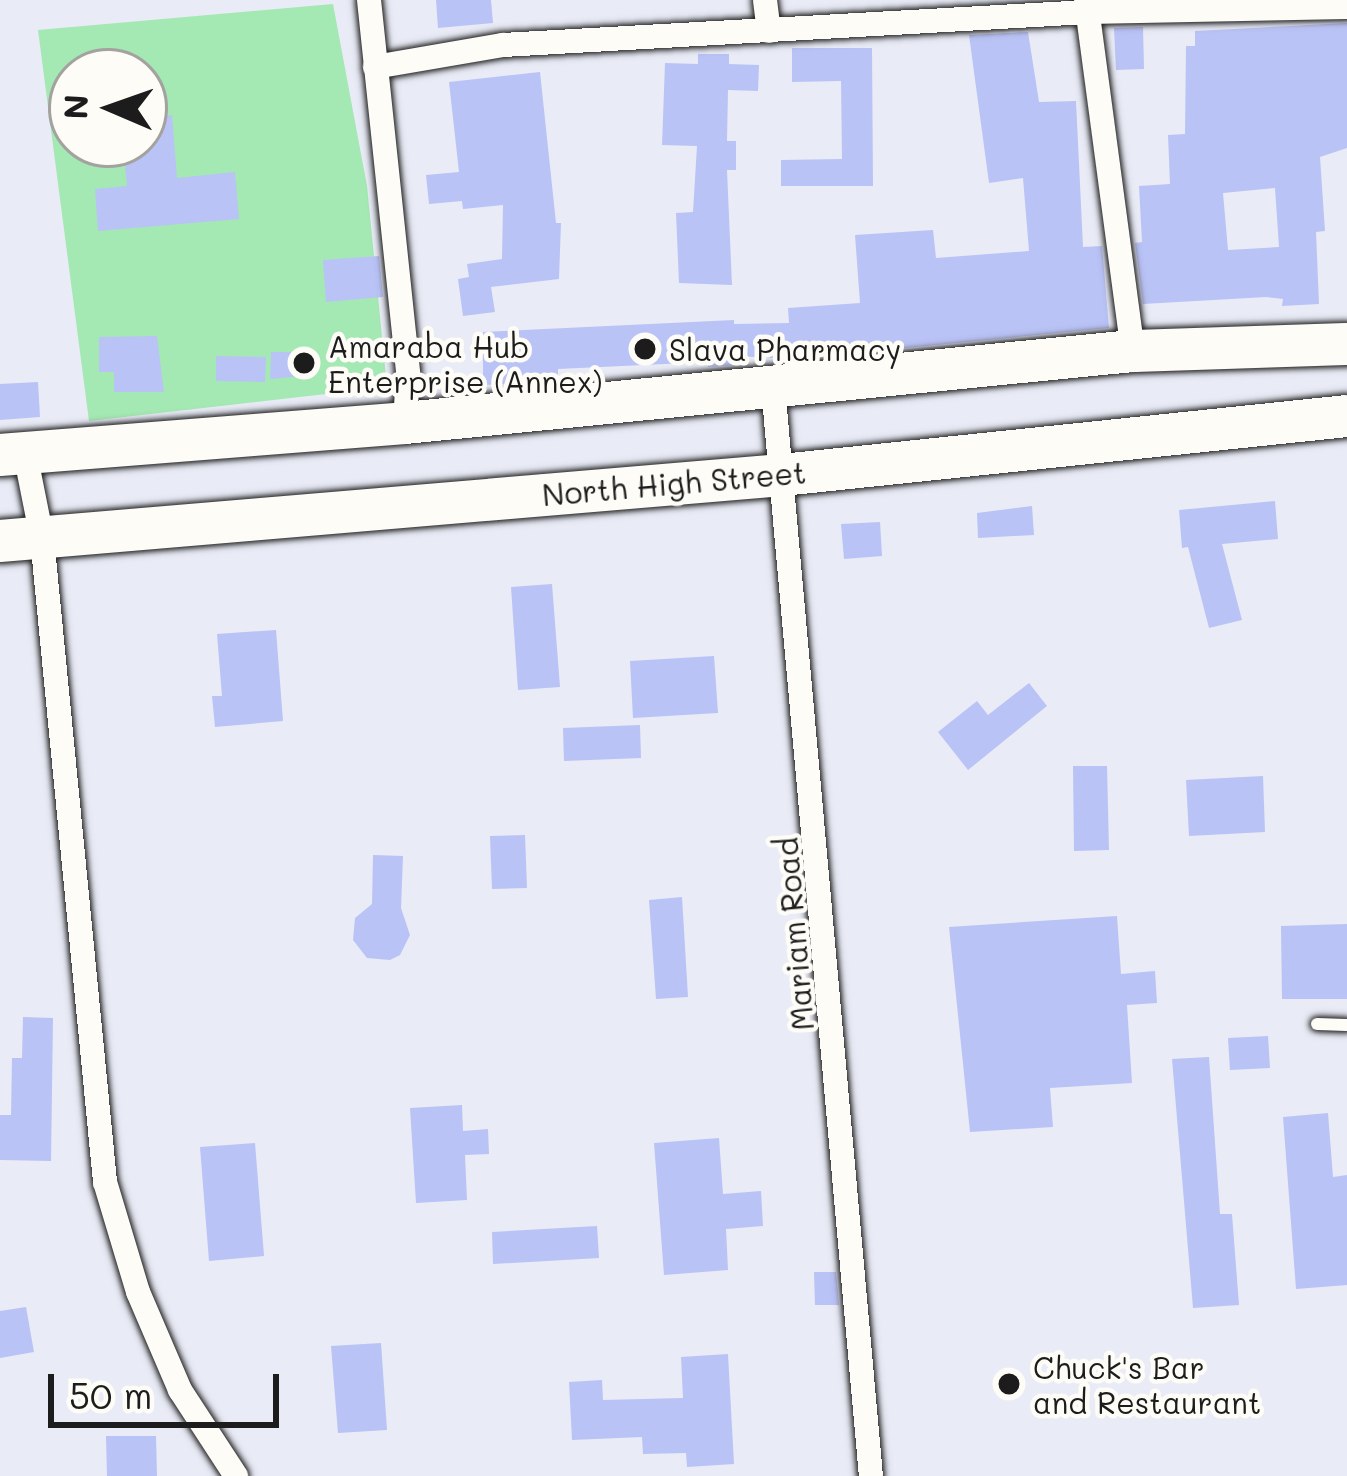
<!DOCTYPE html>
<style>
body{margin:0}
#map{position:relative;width:1347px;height:1476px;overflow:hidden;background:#e9ebf6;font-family:Mali,sans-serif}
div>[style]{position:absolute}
.green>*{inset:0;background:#a4e8b3}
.building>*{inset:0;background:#bac3f5}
.roads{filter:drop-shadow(0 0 3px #1c1c1c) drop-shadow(0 0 3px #1c1c1c)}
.service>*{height:12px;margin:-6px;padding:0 6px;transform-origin:6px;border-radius:6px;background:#fdfcf7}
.minor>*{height:24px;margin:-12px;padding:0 12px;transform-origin:12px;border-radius:12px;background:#fdfcf7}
.trunk>*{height:42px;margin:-21px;padding:0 21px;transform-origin:21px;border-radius:21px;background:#fdfcf7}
.dots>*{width:33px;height:33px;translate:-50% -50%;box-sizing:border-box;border:6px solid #fdfcf7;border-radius:50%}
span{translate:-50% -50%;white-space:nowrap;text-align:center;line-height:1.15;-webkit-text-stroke:9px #fdfcf7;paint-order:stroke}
.poi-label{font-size:30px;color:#1c1c1c}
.left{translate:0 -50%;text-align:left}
.street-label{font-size:30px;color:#1c1c1c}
.north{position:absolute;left:48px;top:48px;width:120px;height:120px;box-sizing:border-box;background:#fdfcf7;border:3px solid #a3a29f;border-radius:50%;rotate:272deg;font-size:33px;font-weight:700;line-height:48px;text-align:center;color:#1c1c1c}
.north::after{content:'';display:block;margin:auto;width:42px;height:54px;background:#1c1c1c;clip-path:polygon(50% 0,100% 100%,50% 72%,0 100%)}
.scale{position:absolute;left:48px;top:1374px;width:231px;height:54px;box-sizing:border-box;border:6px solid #1c1c1c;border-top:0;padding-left:15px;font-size:36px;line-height:42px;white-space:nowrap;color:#1c1c1c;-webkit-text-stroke:9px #fdfcf7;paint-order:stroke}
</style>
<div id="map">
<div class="green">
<i style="clip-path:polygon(evenodd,333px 4px,367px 186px,387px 387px,89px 421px,38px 30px,333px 4px,72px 72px,144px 72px,144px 144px,72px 144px,72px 72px)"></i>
</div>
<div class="building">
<i style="clip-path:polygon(436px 0,491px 0,493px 23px,438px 28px)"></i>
<i style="clip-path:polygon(evenodd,1347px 23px,1347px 148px,1320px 157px,1325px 231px,1316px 232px,1319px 304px,1282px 306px,1283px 299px,1266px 297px,1143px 304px,1135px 243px,1142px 242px,1139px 186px,1170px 184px,1168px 135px,1185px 134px,1186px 46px,1195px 46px,1195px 31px,1347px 23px,1275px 188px,1279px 247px,1228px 250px,1223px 193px,1275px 188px)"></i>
<i style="clip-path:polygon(1143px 27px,1144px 69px,1116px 70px,1114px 28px)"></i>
<i style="clip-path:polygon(1028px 32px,1039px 102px,1076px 101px,1083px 247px,1102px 246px,1109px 328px,792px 359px,736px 356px,736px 365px,708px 367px,708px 362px,558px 369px,558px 382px,483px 385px,483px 332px,734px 320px,734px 324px,789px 323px,788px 308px,860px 303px,855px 235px,933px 230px,936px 258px,1029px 251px,1023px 178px,989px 183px,969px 35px)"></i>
<i style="clip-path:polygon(792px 48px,872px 48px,873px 186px,781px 186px,781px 160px,842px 159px,841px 81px,792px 82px)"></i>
<i style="clip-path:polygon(698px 54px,729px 54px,729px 64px,759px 65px,758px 91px,728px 90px,727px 141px,736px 141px,736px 170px,727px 170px,732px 285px,679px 283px,676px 213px,693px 212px,697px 146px,662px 145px,665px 63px,698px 64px)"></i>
<i style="clip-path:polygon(540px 72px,556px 223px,561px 223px,559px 279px,491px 287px,495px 312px,463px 316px,458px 279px,469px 277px,467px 264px,502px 259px,503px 205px,463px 209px,462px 201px,429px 204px,426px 175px,459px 172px,449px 82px)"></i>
<i style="clip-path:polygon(172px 115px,177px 178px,235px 172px,239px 219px,98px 231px,95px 189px,127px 186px,123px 144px,144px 144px,144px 118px)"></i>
<i style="clip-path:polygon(379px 256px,383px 297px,326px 302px,323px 260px)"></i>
<i style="clip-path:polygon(157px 336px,164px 392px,114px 392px,114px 372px,99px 372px,99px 337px)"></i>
<i style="clip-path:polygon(271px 352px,313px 352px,314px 375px,270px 379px)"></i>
<i style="clip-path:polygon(216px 356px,266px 357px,265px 382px,216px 381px)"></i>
<i style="clip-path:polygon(38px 382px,40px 417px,0 420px,0 384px)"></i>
<i style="clip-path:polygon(1275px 501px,1278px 539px,1222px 544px,1242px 620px,1209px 628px,1188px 547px,1182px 548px,1179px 510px)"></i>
<i style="clip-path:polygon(1032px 506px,1034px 535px,978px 538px,977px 513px)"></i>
<i style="clip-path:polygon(880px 522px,882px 556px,844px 559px,841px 524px)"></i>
<i style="clip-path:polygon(552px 584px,560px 687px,518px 690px,511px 587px)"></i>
<i style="clip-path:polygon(276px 630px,283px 721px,215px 727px,212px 696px,222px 696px,217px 634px)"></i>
<i style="clip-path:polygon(714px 656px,718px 713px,633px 718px,630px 661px)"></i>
<i style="clip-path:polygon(1029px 683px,1047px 706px,968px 770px,938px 732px,977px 701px,988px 715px)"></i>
<i style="clip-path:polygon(640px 725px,641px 758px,564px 761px,563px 728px)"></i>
<i style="clip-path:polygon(1073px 766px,1107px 766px,1109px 850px,1074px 851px)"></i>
<i style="clip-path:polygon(1263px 776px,1265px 832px,1189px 836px,1186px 780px)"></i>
<i style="clip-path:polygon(525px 835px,527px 888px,492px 889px,490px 836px)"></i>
<i style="clip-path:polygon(373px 855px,403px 856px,401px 908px,410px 935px,400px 955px,390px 960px,367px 958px,353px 940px,355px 918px,372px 904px)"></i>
<i style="clip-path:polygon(682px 897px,688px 997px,656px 999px,649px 900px)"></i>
<i style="clip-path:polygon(1117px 916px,1121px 974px,1155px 971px,1157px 1003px,1127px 1005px,1132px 1083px,1050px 1088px,1053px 1127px,970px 1132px,949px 927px)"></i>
<i style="clip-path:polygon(1347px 924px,1347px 999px,1282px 999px,1281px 926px)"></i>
<i style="clip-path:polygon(23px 1017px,53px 1018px,51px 1161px,0 1160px,0 1115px,11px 1115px,12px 1058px,22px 1058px)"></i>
<i style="clip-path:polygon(1268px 1036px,1270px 1068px,1230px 1070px,1228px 1038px)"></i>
<i style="clip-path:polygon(1209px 1057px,1220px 1214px,1232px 1214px,1239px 1305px,1193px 1308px,1172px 1059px)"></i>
<i style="clip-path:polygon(462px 1105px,463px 1131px,488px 1129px,489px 1154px,465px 1155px,467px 1200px,416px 1203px,410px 1108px)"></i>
<i style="clip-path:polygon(1328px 1113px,1333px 1177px,1347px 1175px,1347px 1285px,1296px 1289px,1283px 1117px)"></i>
<i style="clip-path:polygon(719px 1138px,723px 1194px,761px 1191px,763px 1226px,726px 1229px,728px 1270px,664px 1275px,654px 1143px)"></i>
<i style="clip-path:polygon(255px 1143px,264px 1256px,209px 1261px,200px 1147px)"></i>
<i style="clip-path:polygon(597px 1226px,599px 1258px,493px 1264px,492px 1232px)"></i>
<i style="clip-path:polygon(814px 1272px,836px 1272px,839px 1305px,815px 1305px)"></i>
<i style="clip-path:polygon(26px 1307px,34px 1352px,0 1358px,0 1311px)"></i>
<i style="clip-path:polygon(381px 1343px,387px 1430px,338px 1433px,331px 1346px)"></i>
<i style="clip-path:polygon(728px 1354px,734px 1464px,687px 1467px,686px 1453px,643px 1454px,642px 1437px,572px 1440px,569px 1382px,602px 1380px,603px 1400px,683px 1398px,681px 1357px)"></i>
<i style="clip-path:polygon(106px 1436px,156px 1436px,157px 1476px,107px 1476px)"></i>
</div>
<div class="roads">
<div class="service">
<i style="left:1317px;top:1024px;width:30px;rotate:2deg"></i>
</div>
<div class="minor">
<i style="left:369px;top:0;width:375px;rotate:84deg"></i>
<i style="left:408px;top:373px;width:50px;rotate:93.4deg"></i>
<i style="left:765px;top:0;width:31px;rotate:83deg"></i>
<i style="left:1086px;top:0;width:354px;rotate:82.4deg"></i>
<i style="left:375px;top:67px;width:130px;rotate:-9.8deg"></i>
<i style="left:503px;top:45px;width:585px;rotate:-3.23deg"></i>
<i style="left:1087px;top:12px;width:260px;rotate:-1.1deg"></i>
<i style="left:773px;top:387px;width:1093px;rotate:84.86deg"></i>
<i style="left:25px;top:453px;width:87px;rotate:78.7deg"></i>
<i style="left:42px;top:538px;width:647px;rotate:84.41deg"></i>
<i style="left:105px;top:1182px;width:115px;rotate:73.3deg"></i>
<i style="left:138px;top:1292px;width:107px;rotate:66.8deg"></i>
<i style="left:180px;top:1390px;width:103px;rotate:56.9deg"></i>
</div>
<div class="trunk">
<i style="left:0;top:455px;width:406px;rotate:-4.5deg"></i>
<i style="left:405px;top:423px;width:732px;rotate:-5.65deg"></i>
<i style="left:1133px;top:351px;width:214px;rotate:-1.9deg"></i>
<i style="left:0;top:541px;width:785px;rotate:-4.82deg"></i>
<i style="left:782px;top:475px;width:568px;rotate:-5.96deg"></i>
</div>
</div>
<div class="dots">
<i style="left:645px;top:349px;background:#1c1c1c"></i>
<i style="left:304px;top:363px;background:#1c1c1c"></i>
<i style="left:1009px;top:1384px;background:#1c1c1c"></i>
</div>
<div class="poi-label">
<span class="left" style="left:328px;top:363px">Amaraba Hub<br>Enterprise (Annex)</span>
<span class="left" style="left:669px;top:349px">Slava Pharmacy</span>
<span class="left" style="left:1033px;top:1384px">Chuck's Bar<br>and Restaurant</span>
</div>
<div class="street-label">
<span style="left:674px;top:483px;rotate:-5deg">North High Street</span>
<span style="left:794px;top:934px;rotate:-95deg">Mariam Road</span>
</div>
<div class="north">N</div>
<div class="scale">50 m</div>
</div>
